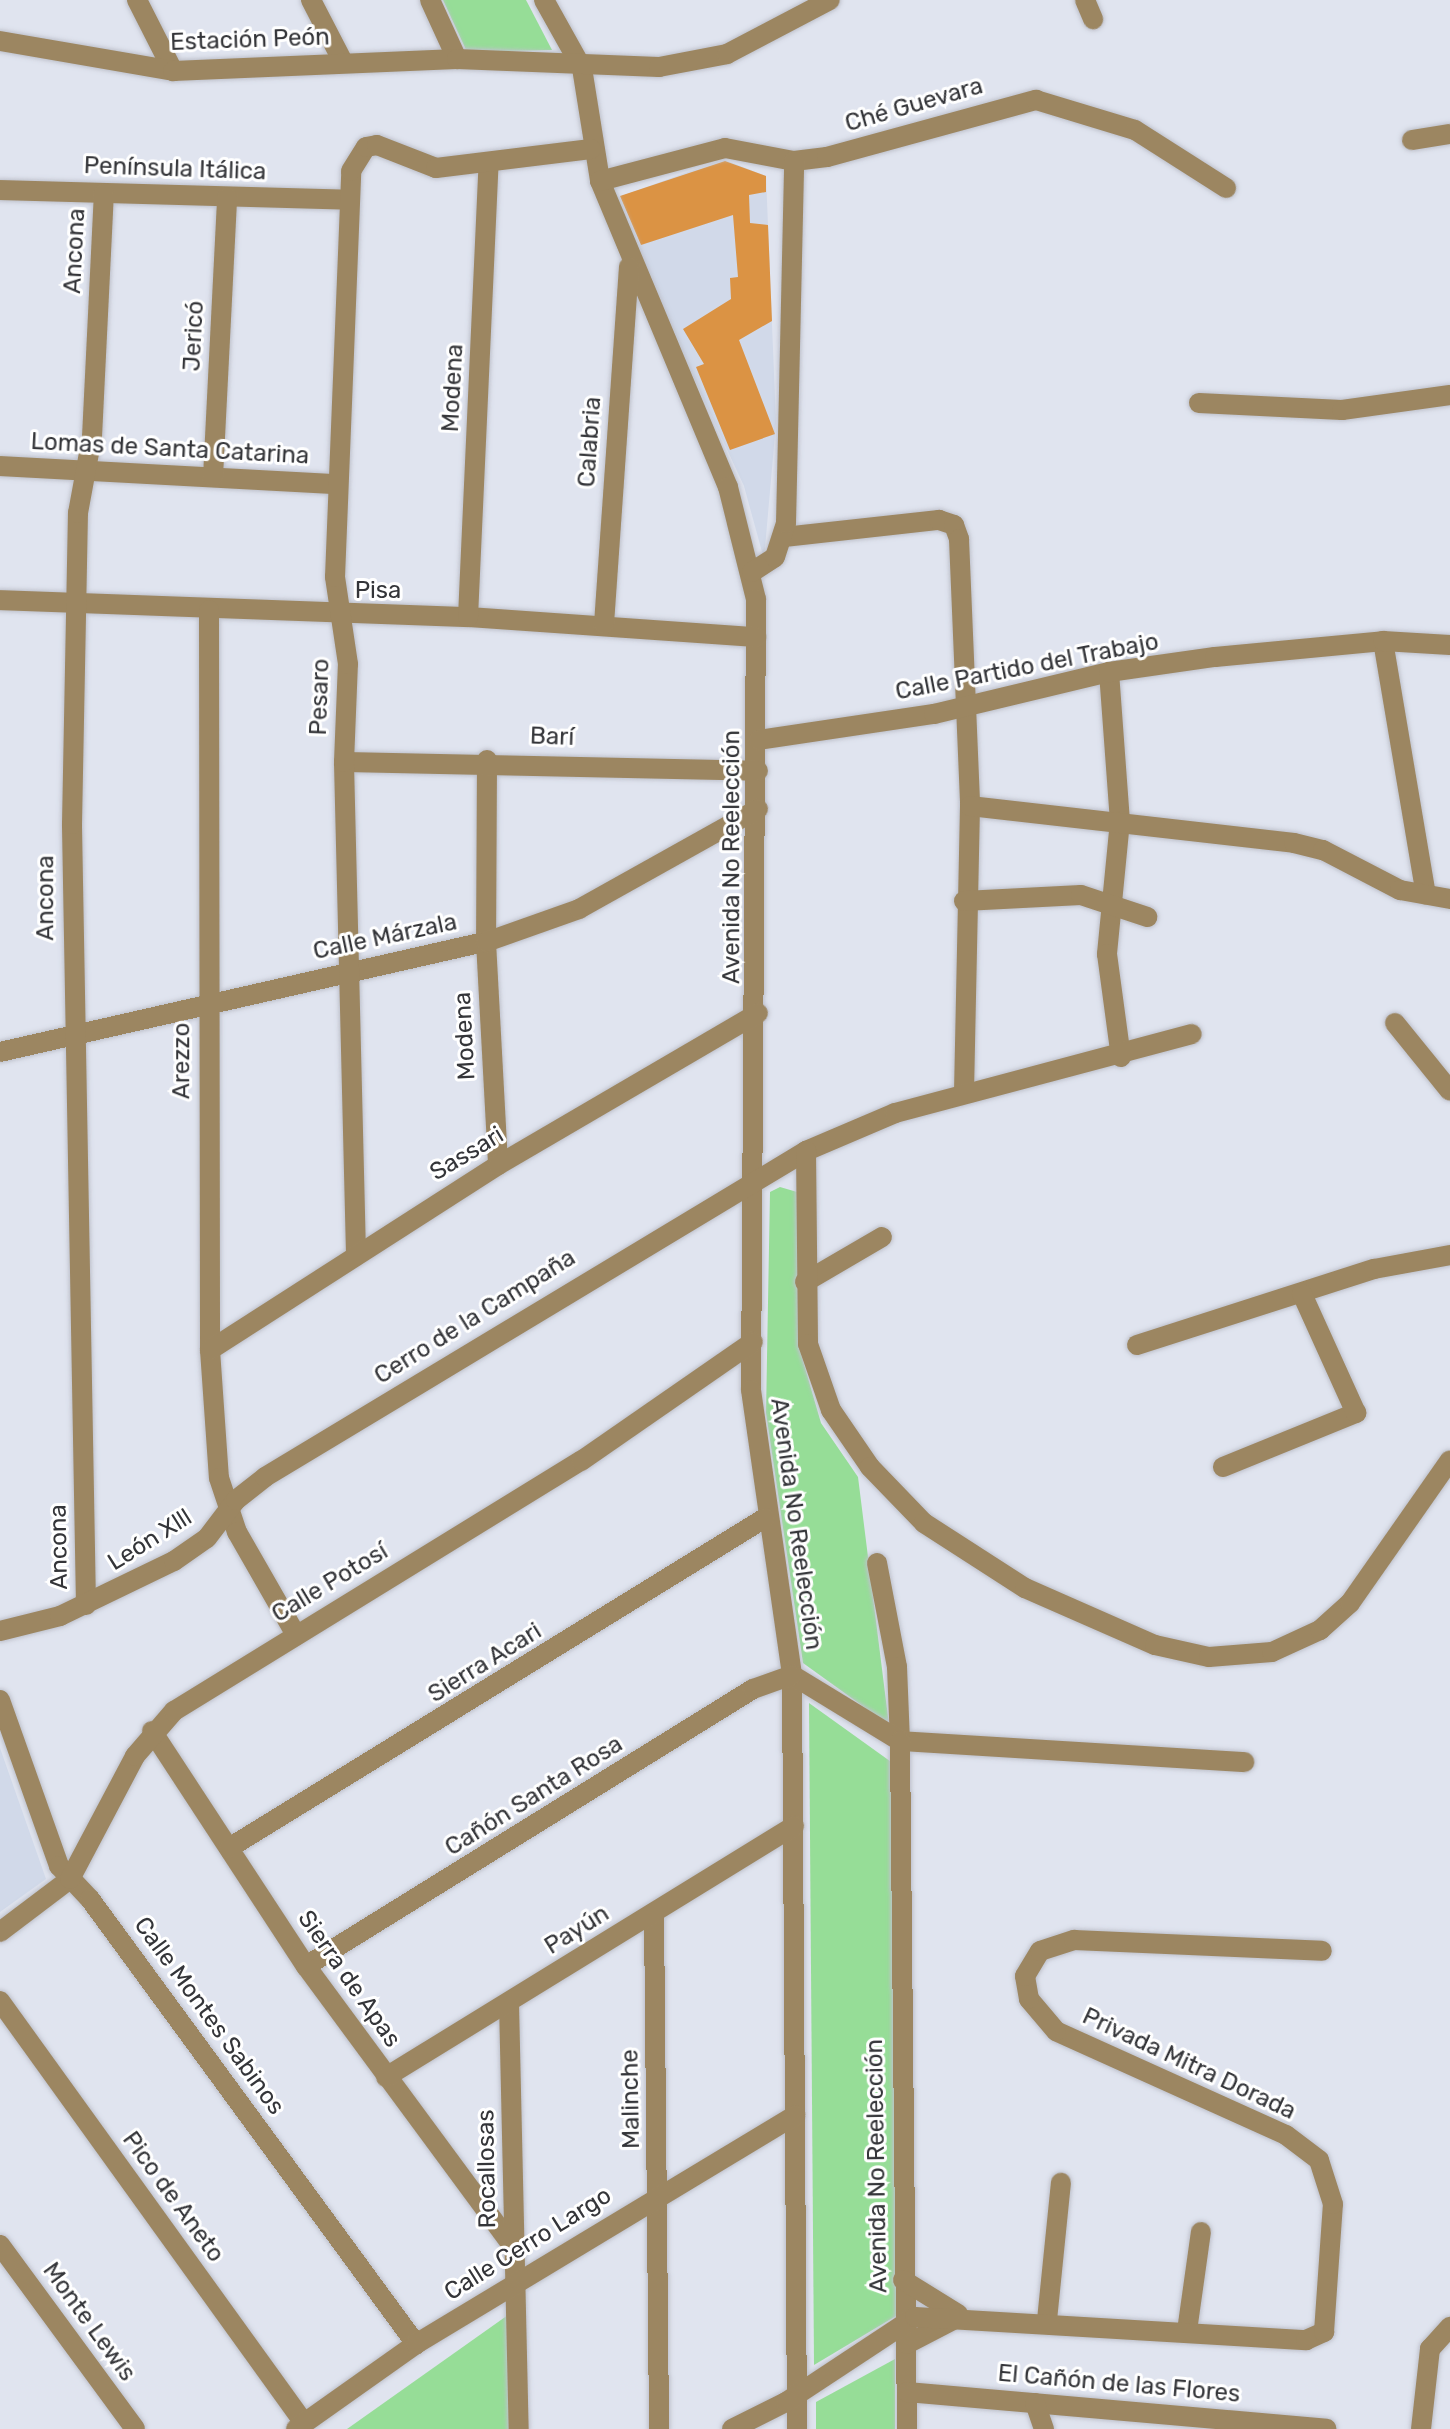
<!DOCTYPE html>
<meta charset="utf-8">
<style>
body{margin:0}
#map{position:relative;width:1450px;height:2429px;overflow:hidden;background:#e0e4ef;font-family:Rubik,sans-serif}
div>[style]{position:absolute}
.built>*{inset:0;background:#d1d9e9}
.green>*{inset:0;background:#96dd97}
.building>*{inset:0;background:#db9344}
.roads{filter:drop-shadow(0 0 2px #bec1cb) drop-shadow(0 0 2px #bec1cb)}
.minor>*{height:20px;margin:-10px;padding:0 10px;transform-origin:10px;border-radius:10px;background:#9c8661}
span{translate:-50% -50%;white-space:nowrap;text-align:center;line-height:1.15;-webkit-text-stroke:6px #fff;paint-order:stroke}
.street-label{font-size:24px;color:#343539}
</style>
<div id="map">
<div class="built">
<i style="clip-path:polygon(723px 159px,766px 176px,776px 423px,764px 559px,744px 486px,611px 200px)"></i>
<i style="clip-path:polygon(0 1748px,46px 1879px,0 1912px)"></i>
</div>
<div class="green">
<i style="clip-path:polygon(443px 0,526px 0,552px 50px,467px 52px)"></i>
<i style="clip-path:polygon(780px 1187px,797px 1192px,801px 1354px,821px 1423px,858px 1477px,889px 1725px,803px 1663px,766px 1413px,770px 1192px)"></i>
<i style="clip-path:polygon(809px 1703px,894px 1764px,896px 2316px,814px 2365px)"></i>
<i style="clip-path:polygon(508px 2315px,511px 2429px,347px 2429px)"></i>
<i style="clip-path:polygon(895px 2359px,895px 2429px,816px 2429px,816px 2402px)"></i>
</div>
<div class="building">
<i style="clip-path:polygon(725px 161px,766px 176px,766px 192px,749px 195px,750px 223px,768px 225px,772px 321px,739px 340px,775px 434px,730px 450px,696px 367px,704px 364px,683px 329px,731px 299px,730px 278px,738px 277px,733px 215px,641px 245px,620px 196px)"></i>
</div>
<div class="roads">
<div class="minor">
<i style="left:137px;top:0;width:80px;rotate:63.1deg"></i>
<i style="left:311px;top:0;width:70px;rotate:62.7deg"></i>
<i style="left:430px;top:0;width:65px;rotate:65.4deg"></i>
<i style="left:544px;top:0;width:78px;rotate:60.8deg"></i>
<i style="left:582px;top:68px;width:114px;rotate:80.9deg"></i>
<i style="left:600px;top:181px;width:332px;rotate:67.3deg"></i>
<i style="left:728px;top:487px;width:115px;rotate:76deg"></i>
<i style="left:756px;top:599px;width:791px;rotate:90.36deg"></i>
<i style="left:751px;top:1390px;width:288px;rotate:81.8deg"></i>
<i style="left:792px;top:1675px;width:754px;rotate:89.62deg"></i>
<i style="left:1085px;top:0;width:21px;rotate:67deg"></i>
<i style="left:0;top:41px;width:176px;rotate:9.8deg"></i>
<i style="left:173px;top:71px;width:284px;rotate:-2.4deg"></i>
<i style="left:457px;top:59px;width:202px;rotate:2.3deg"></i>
<i style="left:659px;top:67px;width:69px;rotate:-10.8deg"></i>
<i style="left:727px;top:54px;width:116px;rotate:-27.7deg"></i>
<i style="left:1412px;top:140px;width:38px;rotate:-9deg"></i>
<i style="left:600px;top:181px;width:129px;rotate:-14.8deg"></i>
<i style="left:725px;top:148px;width:70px;rotate:10.7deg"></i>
<i style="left:794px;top:161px;width:33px;rotate:-7deg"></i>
<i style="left:827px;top:157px;width:217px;rotate:-15.3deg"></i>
<i style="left:1036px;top:100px;width:103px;rotate:16.9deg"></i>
<i style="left:1135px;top:130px;width:108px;rotate:32.5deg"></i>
<i style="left:0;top:190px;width:349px;rotate:1.6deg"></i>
<i style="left:1199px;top:403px;width:143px;rotate:2.8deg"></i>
<i style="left:1342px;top:410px;width:109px;rotate:-7.9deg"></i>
<i style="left:0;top:466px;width:337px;rotate:3.1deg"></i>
<i style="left:213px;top:477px;width:280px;rotate:-87.1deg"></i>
<i style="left:784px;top:537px;width:156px;rotate:-6.3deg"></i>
<i style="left:939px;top:520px;width:16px;rotate:18deg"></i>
<i style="left:954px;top:525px;width:15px;rotate:70deg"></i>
<i style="left:959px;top:539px;width:267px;rotate:87.6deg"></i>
<i style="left:970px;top:806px;width:287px;rotate:91.2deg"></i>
<i style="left:752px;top:572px;width:27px;rotate:-33deg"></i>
<i style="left:775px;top:557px;width:36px;rotate:-72deg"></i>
<i style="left:786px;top:523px;width:362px;rotate:-88.7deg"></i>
<i style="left:0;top:600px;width:468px;rotate:2.1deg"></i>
<i style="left:468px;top:617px;width:289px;rotate:4deg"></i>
<i style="left:209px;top:610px;width:740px;rotate:89.92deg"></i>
<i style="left:210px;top:1350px;width:128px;rotate:86deg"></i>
<i style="left:219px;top:1478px;width:57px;rotate:71.6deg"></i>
<i style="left:237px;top:1532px;width:119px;rotate:60.2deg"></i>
<i style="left:468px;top:617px;width:455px;rotate:-87.4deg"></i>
<i style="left:604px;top:624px;width:358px;rotate:-86deg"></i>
<i style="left:1383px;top:641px;width:257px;rotate:80.4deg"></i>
<i style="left:1109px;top:672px;width:149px;rotate:85.8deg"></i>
<i style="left:1120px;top:821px;width:134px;rotate:95.6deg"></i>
<i style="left:1107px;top:954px;width:104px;rotate:82.3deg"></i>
<i style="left:759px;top:740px;width:177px;rotate:-8.5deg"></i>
<i style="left:934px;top:714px;width:180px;rotate:-13.5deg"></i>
<i style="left:1109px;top:672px;width:107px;rotate:-8.1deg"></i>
<i style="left:1215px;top:657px;width:169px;rotate:-5.4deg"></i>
<i style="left:1383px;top:641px;width:67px;rotate:3.4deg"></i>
<i style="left:487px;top:760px;width:182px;rotate:90.3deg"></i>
<i style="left:486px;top:942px;width:223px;rotate:86.9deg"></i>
<i style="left:344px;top:762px;width:414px;rotate:1.2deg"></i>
<i style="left:970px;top:806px;width:326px;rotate:6.5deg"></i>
<i style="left:1294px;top:843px;width:30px;rotate:14deg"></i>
<i style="left:1323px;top:850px;width:87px;rotate:27.5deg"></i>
<i style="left:1400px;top:890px;width:51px;rotate:10.2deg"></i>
<i style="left:964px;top:901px;width:117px;rotate:-2.9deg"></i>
<i style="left:1081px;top:895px;width:70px;rotate:18.4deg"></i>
<i style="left:1395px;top:1023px;width:87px;rotate:51deg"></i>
<i style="left:0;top:1052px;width:498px;rotate:-12.8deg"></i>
<i style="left:486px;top:942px;width:99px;rotate:-19.5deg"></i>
<i style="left:579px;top:909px;width:205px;rotate:-29.2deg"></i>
<i style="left:806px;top:1151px;width:97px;rotate:-23.1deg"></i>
<i style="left:895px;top:1113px;width:307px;rotate:-14.9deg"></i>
<i style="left:356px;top:1254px;width:492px;rotate:-91.4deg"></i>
<i style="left:344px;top:762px;width:98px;rotate:-87.7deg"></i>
<i style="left:348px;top:664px;width:88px;rotate:-98.5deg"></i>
<i style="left:335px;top:577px;width:406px;rotate:-87.7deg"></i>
<i style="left:351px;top:171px;width:28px;rotate:-58deg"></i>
<i style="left:366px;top:147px;width:11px;rotate:-10deg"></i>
<i style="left:377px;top:145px;width:63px;rotate:21.3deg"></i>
<i style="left:436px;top:168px;width:156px;rotate:-7deg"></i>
<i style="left:805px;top:1282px;width:89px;rotate:-30.3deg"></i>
<i style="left:1137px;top:1345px;width:249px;rotate:-17.8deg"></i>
<i style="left:1374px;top:1269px;width:77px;rotate:-10.4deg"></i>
<i style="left:210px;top:1350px;width:342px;rotate:-32.7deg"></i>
<i style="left:498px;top:1165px;width:301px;rotate:-30.3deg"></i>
<i style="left:1223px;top:1467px;width:144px;rotate:-22.1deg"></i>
<i style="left:1356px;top:1413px;width:131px;rotate:-114.4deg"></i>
<i style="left:877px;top:1563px;width:106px;rotate:79.1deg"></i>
<i style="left:897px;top:1667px;width:74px;rotate:87.7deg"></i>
<i style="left:900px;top:1741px;width:345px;rotate:3.5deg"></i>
<i style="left:86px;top:1605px;width:781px;rotate:-91.03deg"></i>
<i style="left:72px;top:824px;width:311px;rotate:-88.9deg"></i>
<i style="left:78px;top:513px;width:77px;rotate:-79.6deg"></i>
<i style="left:92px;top:437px;width:244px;rotate:-87.2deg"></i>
<i style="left:0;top:1631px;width:62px;rotate:-14deg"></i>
<i style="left:60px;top:1616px;width:127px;rotate:-25.8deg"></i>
<i style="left:174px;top:1561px;width:40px;rotate:-34.9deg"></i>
<i style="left:207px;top:1538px;width:48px;rotate:-52.7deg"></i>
<i style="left:236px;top:1500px;width:37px;rotate:-38deg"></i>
<i style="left:265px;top:1477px;width:632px;rotate:-31.07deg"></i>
<i style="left:806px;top:1151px;width:193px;rotate:89.4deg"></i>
<i style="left:808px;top:1344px;width:70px;rotate:70.8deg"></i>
<i style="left:831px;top:1410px;width:69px;rotate:55.6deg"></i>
<i style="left:870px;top:1467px;width:78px;rotate:46deg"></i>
<i style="left:924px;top:1523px;width:120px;rotate:32.8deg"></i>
<i style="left:1025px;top:1588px;width:142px;rotate:23.7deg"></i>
<i style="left:1155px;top:1645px;width:55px;rotate:12.5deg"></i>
<i style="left:1209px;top:1657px;width:63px;rotate:-4.5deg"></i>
<i style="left:1272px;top:1652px;width:53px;rotate:-24.6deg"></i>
<i style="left:1320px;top:1630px;width:40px;rotate:-42deg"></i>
<i style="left:1350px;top:1603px;width:174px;rotate:-55deg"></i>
<i style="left:792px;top:1675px;width:127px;rotate:31.4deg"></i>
<i style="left:900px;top:1741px;width:688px;rotate:89.42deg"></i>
<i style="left:0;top:1700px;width:176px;rotate:70.4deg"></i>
<i style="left:59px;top:1866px;width:45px;rotate:46.8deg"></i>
<i style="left:90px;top:1899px;width:552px;rotate:53.77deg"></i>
<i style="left:152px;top:1731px;width:281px;rotate:56.8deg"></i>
<i style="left:306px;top:1966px;width:352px;rotate:53.6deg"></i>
<i style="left:229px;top:1848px;width:629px;rotate:-31.62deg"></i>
<i style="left:654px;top:1913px;width:516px;rotate:89.44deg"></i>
<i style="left:0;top:1932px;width:88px;rotate:-37.1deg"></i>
<i style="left:70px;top:1879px;width:139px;rotate:-62.1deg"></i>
<i style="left:135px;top:1756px;width:60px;rotate:-49.1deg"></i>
<i style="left:174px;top:1711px;width:478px;rotate:-31.6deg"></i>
<i style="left:581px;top:1461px;width:209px;rotate:-34.7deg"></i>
<i style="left:306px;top:1966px;width:526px;rotate:-31.79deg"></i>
<i style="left:753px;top:1689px;width:41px;rotate:-19.7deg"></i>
<i style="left:0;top:2001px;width:520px;rotate:54.23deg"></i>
<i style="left:509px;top:2003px;width:426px;rotate:88.7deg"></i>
<i style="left:386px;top:2077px;width:479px;rotate:-31.6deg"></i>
<i style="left:0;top:2245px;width:228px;rotate:53.7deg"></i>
<i style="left:903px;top:2280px;width:65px;rotate:31.7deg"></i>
<i style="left:1047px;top:2320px;width:138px;rotate:-84.2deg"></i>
<i style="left:1187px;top:2331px;width:100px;rotate:-82deg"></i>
<i style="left:907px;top:2344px;width:56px;rotate:-27.5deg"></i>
<i style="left:907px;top:2392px;width:421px;rotate:5deg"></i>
<i style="left:1035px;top:2403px;width:28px;rotate:71deg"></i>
<i style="left:296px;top:2429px;width:147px;rotate:-35.3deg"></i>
<i style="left:416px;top:2344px;width:443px;rotate:-31.1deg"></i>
<i style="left:732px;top:2429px;width:60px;rotate:-26.6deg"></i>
<i style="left:786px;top:2402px;width:154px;rotate:-33.4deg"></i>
<i style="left:915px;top:2317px;width:392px;rotate:3.4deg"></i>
<i style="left:1306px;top:2340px;width:20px;rotate:-24deg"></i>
<i style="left:1324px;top:2332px;width:128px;rotate:-86deg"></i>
<i style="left:1333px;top:2204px;width:46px;rotate:-107.7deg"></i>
<i style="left:1319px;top:2160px;width:41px;rotate:-142.9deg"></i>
<i style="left:1286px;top:2135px;width:252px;rotate:-155.7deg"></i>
<i style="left:1056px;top:2031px;width:42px;rotate:-130.2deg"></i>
<i style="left:1029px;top:1999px;width:23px;rotate:-100deg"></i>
<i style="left:1025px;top:1976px;width:29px;rotate:-59deg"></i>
<i style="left:1040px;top:1951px;width:36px;rotate:-18deg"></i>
<i style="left:1074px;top:1940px;width:248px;rotate:2.5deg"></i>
<i style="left:1421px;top:2429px;width:81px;rotate:-83.6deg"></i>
<i style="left:1430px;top:2349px;width:30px;rotate:-48deg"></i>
</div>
</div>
<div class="street-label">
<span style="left:250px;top:40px;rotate:-2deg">Estación Peón</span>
<span style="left:914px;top:105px;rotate:-16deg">Ché Guevara</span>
<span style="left:175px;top:169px;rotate:2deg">Península Itálica</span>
<span style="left:75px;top:251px;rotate:-87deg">Ancona</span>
<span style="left:194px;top:336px;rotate:-87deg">Jericó</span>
<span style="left:453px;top:388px;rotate:-87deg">Modena</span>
<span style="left:590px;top:442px;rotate:-86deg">Calabria</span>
<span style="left:170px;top:449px;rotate:3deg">Lomas de Santa Catarina</span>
<span style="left:378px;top:591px">Pisa</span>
<span style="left:1027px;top:667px;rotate:-11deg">Calle Partido del Trabajo</span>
<span style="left:320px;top:697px;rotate:-88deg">Pesaro</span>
<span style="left:552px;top:737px;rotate:2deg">Barí</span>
<span style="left:732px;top:857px;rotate:-90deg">Avenida No Reelección</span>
<span style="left:46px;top:898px;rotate:-90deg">Ancona</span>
<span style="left:385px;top:937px;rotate:-12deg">Calle Márzala</span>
<span style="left:465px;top:1036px;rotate:-93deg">Modena</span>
<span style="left:182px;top:1061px;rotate:-90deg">Arezzo</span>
<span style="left:467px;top:1154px;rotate:-31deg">Sassari</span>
<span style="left:475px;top:1317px;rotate:-32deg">Cerro de la Campaña</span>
<span style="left:796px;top:1524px;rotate:82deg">Avenida No Reelección</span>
<span style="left:150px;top:1540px;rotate:-32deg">León Xlll</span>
<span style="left:59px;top:1547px;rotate:-91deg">Ancona</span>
<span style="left:330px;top:1583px;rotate:-31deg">Calle Potosí</span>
<span style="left:485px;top:1663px;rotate:-32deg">Sierra Acari</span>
<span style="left:534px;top:1796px;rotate:-32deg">Cañón Santa Rosa</span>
<span style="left:577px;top:1930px;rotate:-32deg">Payún</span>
<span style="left:349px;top:1979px;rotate:55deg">Sierra de Apas</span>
<span style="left:209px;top:2016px;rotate:54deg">Calle Montes Sabinos</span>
<span style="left:1189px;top:2064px;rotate:25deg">Privada Mitra Dorada</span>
<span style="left:631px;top:2099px;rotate:-91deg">Malinche</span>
<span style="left:877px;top:2166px;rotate:-91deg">Avenida No Reelección</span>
<span style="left:487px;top:2169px;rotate:-91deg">Rocallosas</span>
<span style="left:173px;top:2197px;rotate:54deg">Pico de Aneto</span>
<span style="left:528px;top:2244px;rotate:-32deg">Calle Cerro Largo</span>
<span style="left:89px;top:2322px;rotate:54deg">Monte Lewis</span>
<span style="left:1119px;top:2384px;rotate:5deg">El Cañón de las Flores</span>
</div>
</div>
